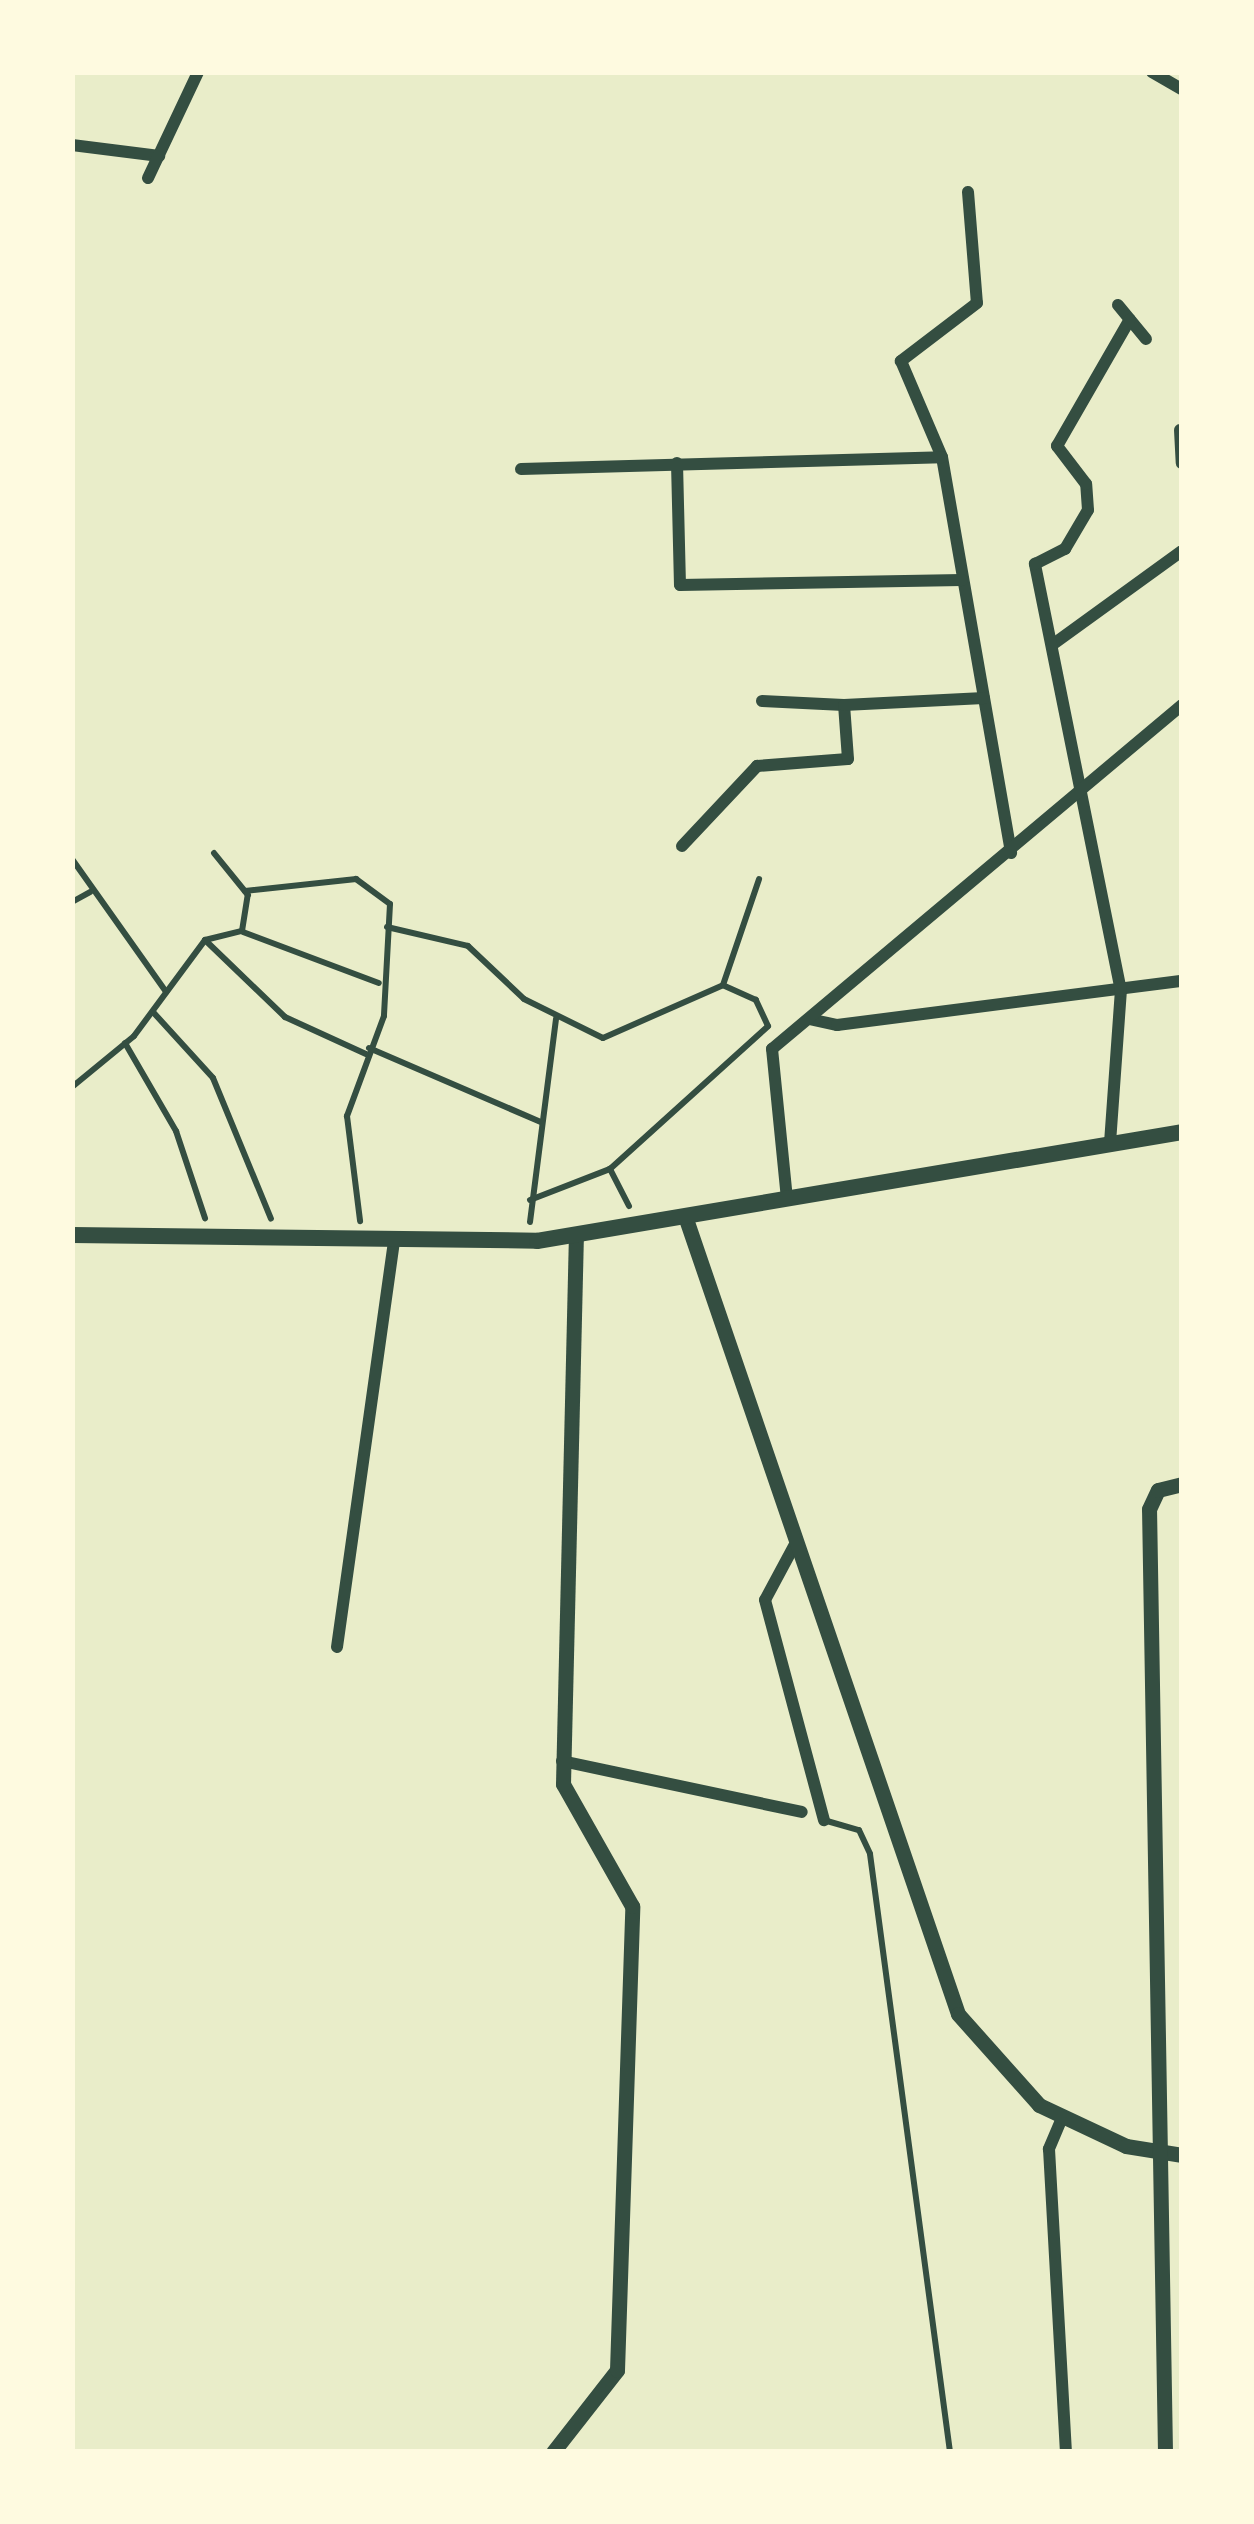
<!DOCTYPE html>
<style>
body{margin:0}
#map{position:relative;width:1254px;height:2524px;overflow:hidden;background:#e9edc9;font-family:Arial,sans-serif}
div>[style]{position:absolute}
.service>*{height:6px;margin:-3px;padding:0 3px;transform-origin:3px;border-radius:3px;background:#344e41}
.minor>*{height:12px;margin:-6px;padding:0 6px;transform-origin:6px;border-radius:6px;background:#344e41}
.tertiary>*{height:15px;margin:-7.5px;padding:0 7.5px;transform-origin:7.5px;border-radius:7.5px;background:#344e41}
.secondary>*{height:16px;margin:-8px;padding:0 8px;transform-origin:8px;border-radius:8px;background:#344e41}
span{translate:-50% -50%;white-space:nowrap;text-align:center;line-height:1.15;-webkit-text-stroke:9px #fefae0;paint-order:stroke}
.frame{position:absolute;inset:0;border:75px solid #fefae0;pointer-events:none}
</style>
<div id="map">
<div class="service">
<i style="left:72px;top:859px;width:163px;rotate:54.7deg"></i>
<i style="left:245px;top:891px;width:112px;rotate:-6.2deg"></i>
<i style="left:356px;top:879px;width:42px;rotate:36.3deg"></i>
<i style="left:390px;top:904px;width:112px;rotate:93.1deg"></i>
<i style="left:384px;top:1016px;width:107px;rotate:110.3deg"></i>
<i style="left:347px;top:1116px;width:106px;rotate:82.9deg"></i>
<i style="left:72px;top:902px;width:21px;rotate:-29deg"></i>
<i style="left:387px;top:927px;width:83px;rotate:13.2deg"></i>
<i style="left:468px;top:946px;width:77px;rotate:43.4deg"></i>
<i style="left:524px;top:999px;width:88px;rotate:26.3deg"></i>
<i style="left:603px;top:1038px;width:131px;rotate:-23.8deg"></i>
<i style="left:243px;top:932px;width:145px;rotate:20.6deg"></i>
<i style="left:205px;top:940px;width:111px;rotate:43.9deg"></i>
<i style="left:285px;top:1017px;width:89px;rotate:24.6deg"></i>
<i style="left:153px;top:1012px;width:89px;rotate:47.7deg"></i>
<i style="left:213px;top:1078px;width:152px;rotate:67.6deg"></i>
<i style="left:125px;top:1043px;width:102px;rotate:59.9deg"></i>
<i style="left:176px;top:1131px;width:92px;rotate:71.6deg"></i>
<i style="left:369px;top:1048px;width:187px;rotate:23.3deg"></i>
<i style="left:72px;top:1087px;width:80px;rotate:-39.4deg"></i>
<i style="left:134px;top:1036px;width:119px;rotate:-53.5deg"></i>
<i style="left:205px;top:940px;width:38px;rotate:-14deg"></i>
<i style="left:242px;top:931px;width:36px;rotate:-81deg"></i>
<i style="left:248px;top:895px;width:54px;rotate:-129deg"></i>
<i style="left:530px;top:1200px;width:86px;rotate:-21.2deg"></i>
<i style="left:629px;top:1206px;width:42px;rotate:-117.2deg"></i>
<i style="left:610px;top:1169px;width:213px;rotate:-42.1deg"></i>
<i style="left:768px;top:1026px;width:29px;rotate:-115deg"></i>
<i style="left:756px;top:1000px;width:36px;rotate:-156deg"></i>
<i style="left:723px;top:985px;width:112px;rotate:-71.2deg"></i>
<i style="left:530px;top:1222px;width:205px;rotate:-82.7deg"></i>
<i style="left:827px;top:1821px;width:33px;rotate:16deg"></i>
<i style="left:859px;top:1830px;width:26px;rotate:65deg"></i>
<i style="left:870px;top:1854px;width:603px;rotate:82.38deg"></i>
</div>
<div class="minor">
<i style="left:1152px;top:72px;width:34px;rotate:30deg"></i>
<i style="left:72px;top:145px;width:88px;rotate:7.2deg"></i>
<i style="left:148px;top:178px;width:117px;rotate:-64.7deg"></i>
<i style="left:968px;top:192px;width:111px;rotate:85.4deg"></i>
<i style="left:977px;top:303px;width:96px;rotate:142.7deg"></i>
<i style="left:901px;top:361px;width:104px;rotate:66.9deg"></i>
<i style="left:942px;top:457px;width:402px;rotate:80.1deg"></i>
<i style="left:1118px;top:305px;width:44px;rotate:50.5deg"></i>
<i style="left:1180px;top:430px;width:33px;rotate:87deg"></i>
<i style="left:677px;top:463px;width:122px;rotate:88.6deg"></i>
<i style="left:680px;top:585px;width:282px;rotate:-1deg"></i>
<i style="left:521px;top:469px;width:421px;rotate:-1.6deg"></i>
<i style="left:1052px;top:645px;width:160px;rotate:-35.9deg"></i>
<i style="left:762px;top:701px;width:82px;rotate:2.8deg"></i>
<i style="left:682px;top:846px;width:110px;rotate:-46.8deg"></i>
<i style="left:757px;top:766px;width:91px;rotate:-4.4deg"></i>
<i style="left:848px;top:759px;width:54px;rotate:-94.2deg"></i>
<i style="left:844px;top:705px;width:140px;rotate:-2.9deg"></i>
<i style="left:809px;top:1019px;width:29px;rotate:12deg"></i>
<i style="left:837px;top:1025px;width:348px;rotate:-7.3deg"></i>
<i style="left:1110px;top:1143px;width:152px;rotate:-85.9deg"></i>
<i style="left:1121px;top:991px;width:436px;rotate:-101.4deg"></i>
<i style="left:1035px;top:564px;width:34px;rotate:-27deg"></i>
<i style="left:1065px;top:549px;width:45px;rotate:-59.5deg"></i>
<i style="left:1088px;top:510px;width:26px;rotate:-94deg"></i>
<i style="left:1086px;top:484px;width:48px;rotate:-127.3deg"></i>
<i style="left:1057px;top:446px;width:146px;rotate:-60.1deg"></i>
<i style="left:787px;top:1199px;width:151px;rotate:-95.7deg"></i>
<i style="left:772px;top:1049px;width:535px;rotate:-40deg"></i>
<i style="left:794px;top:1546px;width:61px;rotate:118.2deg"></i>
<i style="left:765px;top:1600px;width:228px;rotate:75deg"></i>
<i style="left:337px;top:1647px;width:411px;rotate:-82deg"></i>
<i style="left:562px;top:1761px;width:245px;rotate:12deg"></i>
<i style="left:1062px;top:2118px;width:34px;rotate:113deg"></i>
<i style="left:1049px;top:2149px;width:303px;rotate:86.8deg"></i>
</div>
<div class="tertiary">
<i style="left:685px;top:1216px;width:843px;rotate:71.11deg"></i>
<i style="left:958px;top:2014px;width:122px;rotate:48.3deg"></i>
<i style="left:1039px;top:2105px;width:96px;rotate:25.2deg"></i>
<i style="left:1126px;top:2146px;width:57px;rotate:9.1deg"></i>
<i style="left:553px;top:2452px;width:104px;rotate:-52deg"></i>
<i style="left:617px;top:2370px;width:464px;rotate:-88.1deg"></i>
<i style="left:632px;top:1906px;width:140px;rotate:-119.5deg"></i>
<i style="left:563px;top:1784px;width:550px;rotate:-88.65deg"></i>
<i style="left:1165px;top:2452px;width:943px;rotate:-90.97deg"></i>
<i style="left:1149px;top:1509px;width:21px;rotate:-65deg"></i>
<i style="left:1158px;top:1490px;width:25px;rotate:-14deg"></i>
</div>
<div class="secondary">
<i style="left:72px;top:1235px;width:465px;rotate:0.7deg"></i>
<i style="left:537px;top:1241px;width:654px;rotate:-9.59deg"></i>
</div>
<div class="frame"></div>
</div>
